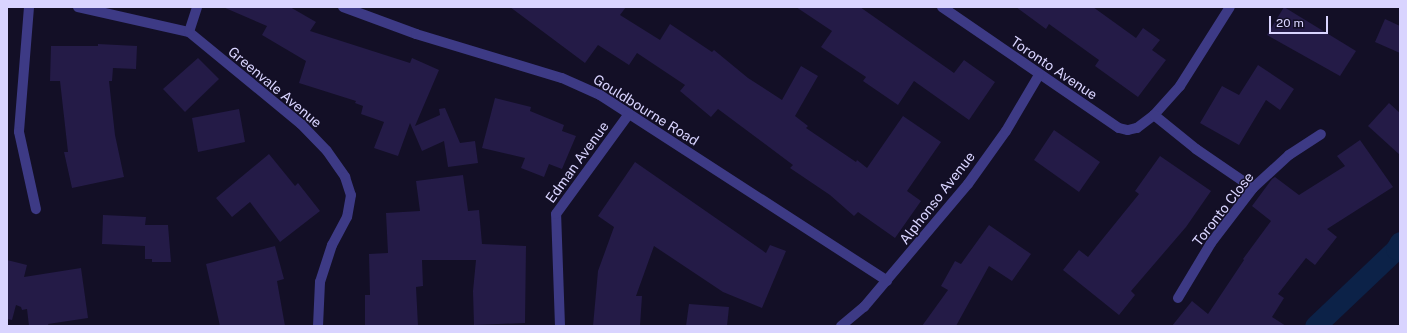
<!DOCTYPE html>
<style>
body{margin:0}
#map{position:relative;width:1407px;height:333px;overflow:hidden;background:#130f26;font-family:"Public Sans",sans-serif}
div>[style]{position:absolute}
.canal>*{height:21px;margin:-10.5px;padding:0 10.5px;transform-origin:10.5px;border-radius:10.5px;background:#0c2248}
.building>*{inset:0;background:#241b47}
.street>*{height:10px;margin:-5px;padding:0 5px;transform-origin:5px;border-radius:5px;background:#3d3a85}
span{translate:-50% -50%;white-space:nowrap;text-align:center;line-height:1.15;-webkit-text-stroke:3px #130f26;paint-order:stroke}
.street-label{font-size:14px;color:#d9d4ff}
.frame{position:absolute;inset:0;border:8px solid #d9d4ff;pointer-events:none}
.scale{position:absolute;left:1269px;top:16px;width:59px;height:18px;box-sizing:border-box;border:2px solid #d9d4ff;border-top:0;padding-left:5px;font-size:12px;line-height:14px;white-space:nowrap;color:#d9d4ff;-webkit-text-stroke:3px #130f26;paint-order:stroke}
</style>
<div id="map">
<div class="canal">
<i style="left:1315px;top:326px;width:112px;rotate:-43.5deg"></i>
<i style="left:1396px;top:249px;width:8px;rotate:-60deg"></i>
</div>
<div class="building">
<i style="clip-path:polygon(223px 7px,290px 7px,316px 22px,310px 31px,410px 63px,412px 58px,439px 70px,415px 126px,440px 115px,439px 109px,445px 108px,460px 143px,475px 141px,478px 163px,448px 167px,444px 141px,422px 151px,410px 123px,398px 156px,374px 148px,384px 122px,361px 114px,363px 106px,355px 103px,356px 101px,299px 83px,306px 61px,262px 35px,267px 26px)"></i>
<i style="clip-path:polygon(510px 7px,626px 7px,620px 15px,660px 40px,670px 24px,712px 52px,714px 50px,748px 78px,782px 100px,801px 66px,818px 76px,795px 116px,808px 126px,806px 128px,856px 162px,857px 160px,867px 168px,903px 116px,941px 142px,907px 191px,921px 201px,895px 238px,858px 212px,854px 216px,830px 195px,790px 168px,793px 165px,718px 109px,711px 117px,680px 91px,685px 85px,637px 53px,629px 65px,598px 45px,585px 63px)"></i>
<i style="clip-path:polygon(796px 7px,860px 7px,954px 73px,964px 60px,995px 82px,969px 120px,914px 81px,898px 105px,863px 81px,866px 77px,821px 47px,832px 31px)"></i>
<i style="clip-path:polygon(1016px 7px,1093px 7px,1136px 38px,1143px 28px,1160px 40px,1152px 50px,1166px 60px,1138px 97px,1095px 66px,1099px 60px,1049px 24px,1046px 29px)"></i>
<i style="clip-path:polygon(1284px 7px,1356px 51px,1340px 76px,1267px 35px)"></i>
<i style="clip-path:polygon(1385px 19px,1400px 26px,1400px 53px,1375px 42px)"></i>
<i style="clip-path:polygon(98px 44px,137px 46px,136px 69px,113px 68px,112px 81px,109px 81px,115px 135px,124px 177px,72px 188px,64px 152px,68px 152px,60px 81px,50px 81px,51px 46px,98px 46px)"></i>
<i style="clip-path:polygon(198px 58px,219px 79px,185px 112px,163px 89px)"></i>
<i style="clip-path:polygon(1258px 65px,1294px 89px,1280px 110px,1266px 100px,1239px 145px,1200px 123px,1222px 86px,1239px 95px)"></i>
<i style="clip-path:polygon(495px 98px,531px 107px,530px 111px,564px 125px,562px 131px,576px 136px,562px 169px,549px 164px,544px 177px,521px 168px,525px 158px,482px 148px)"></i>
<i style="clip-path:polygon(1389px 103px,1400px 113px,1400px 155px,1368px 126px)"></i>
<i style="clip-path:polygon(239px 109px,245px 142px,198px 152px,192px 118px)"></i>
<i style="clip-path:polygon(1054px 130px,1100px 162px,1079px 192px,1034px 160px)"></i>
<i style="clip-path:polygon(1360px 140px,1393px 187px,1327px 229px,1337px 237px,1315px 265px,1306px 258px,1278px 294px,1284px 298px,1272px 317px,1286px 326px,1172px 326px,1192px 301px,1208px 314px,1244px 260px,1243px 259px,1271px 221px,1252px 206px,1272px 179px,1275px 177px,1299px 195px,1345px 166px,1337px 156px)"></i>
<i style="clip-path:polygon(269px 154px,295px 186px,298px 183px,320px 211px,280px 242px,250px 202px,232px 217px,216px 198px)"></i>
<i style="clip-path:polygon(1160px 156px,1211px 191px,1186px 227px,1131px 291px,1135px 295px,1119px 315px,1063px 270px,1079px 250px,1088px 257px,1139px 194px,1135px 191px)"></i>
<i style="clip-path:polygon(635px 162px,766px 253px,770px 245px,786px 251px,762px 308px,723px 292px,654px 246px,636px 296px,642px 296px,640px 326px,593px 326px,598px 271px,614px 227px,598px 216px)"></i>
<i style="clip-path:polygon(463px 175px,468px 211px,479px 210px,482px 244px,526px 246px,525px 323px,474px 325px,473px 291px,476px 260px,422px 260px,423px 286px,416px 287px,418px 326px,365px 326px,365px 295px,370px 295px,369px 254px,388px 253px,386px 213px,420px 211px,416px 181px)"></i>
<i style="clip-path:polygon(103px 215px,146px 217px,145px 225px,168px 225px,171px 262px,152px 262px,152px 259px,145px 259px,145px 246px,102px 244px)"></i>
<i style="clip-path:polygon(989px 225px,1031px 254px,1012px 281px,989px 266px,956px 326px,922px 326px,948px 290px,941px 286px,955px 261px,961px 264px)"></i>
<i style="clip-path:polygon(275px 246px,284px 279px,277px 281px,285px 326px,220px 326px,206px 264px)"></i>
<i style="clip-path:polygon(7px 260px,27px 265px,24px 277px,81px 268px,88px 318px,48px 324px,49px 326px,29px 326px,27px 309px,22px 310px,21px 307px,16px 305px,12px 320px,7px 319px)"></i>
<i style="clip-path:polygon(689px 304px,729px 307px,727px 326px,686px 326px)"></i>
</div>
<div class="street">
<i style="left:29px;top:7px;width:125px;rotate:94.6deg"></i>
<i style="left:19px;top:132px;width:79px;rotate:77.6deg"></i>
<i style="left:78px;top:7px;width:114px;rotate:12.7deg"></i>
<i style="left:189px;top:32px;width:145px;rotate:39.4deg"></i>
<i style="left:301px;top:124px;width:37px;rotate:46deg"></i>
<i style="left:327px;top:151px;width:32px;rotate:55deg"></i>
<i style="left:345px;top:177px;width:19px;rotate:72deg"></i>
<i style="left:351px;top:195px;width:22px;rotate:100deg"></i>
<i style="left:347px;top:217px;width:32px;rotate:118deg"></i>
<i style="left:332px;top:245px;width:39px;rotate:108deg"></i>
<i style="left:320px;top:282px;width:44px;rotate:92.6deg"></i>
<i style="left:343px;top:7px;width:78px;rotate:20.3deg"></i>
<i style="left:416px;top:34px;width:152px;rotate:16.8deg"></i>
<i style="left:562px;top:78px;width:42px;rotate:24.1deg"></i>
<i style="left:600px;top:95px;width:342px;rotate:32.9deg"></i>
<i style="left:942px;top:7px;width:214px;rotate:34.4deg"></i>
<i style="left:1119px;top:128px;width:9px;rotate:13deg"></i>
<i style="left:1128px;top:130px;width:9px;rotate:-13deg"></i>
<i style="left:1137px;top:128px;width:21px;rotate:-37deg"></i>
<i style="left:1154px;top:115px;width:39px;rotate:-48deg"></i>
<i style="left:1180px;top:86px;width:93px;rotate:-57.7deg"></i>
<i style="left:189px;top:32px;width:26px;rotate:-72deg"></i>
<i style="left:1154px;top:115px;width:54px;rotate:39deg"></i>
<i style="left:1196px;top:149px;width:69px;rotate:34.4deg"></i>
<i style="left:1178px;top:298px;width:64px;rotate:-59deg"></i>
<i style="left:1211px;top:243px;width:69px;rotate:-52.6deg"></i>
<i style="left:1253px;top:188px;width:49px;rotate:-42.5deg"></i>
<i style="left:1289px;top:155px;width:38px;rotate:-33deg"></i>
<i style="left:560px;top:326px;width:112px;rotate:-92deg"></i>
<i style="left:556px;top:214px;width:124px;rotate:-53.9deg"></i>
<i style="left:841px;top:326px;width:30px;rotate:-40deg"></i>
<i style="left:864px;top:307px;width:161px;rotate:-49.8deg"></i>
<i style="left:968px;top:184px;width:65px;rotate:-54.4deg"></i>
<i style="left:1006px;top:131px;width:65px;rotate:-59.5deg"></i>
</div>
<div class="street-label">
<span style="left:1054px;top:68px;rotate:34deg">Toronto Avenue</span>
<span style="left:275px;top:87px;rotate:40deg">Greenvale Avenue</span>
<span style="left:646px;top:110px;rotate:32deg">Gouldbourne Road</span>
<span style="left:577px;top:162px;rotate:-54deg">Edman Avenue</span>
<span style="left:937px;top:198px;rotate:-52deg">Alphonso Avenue</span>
<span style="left:1223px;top:209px;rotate:-52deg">Toronto Close</span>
</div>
<div class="frame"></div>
<div class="scale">20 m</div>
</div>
